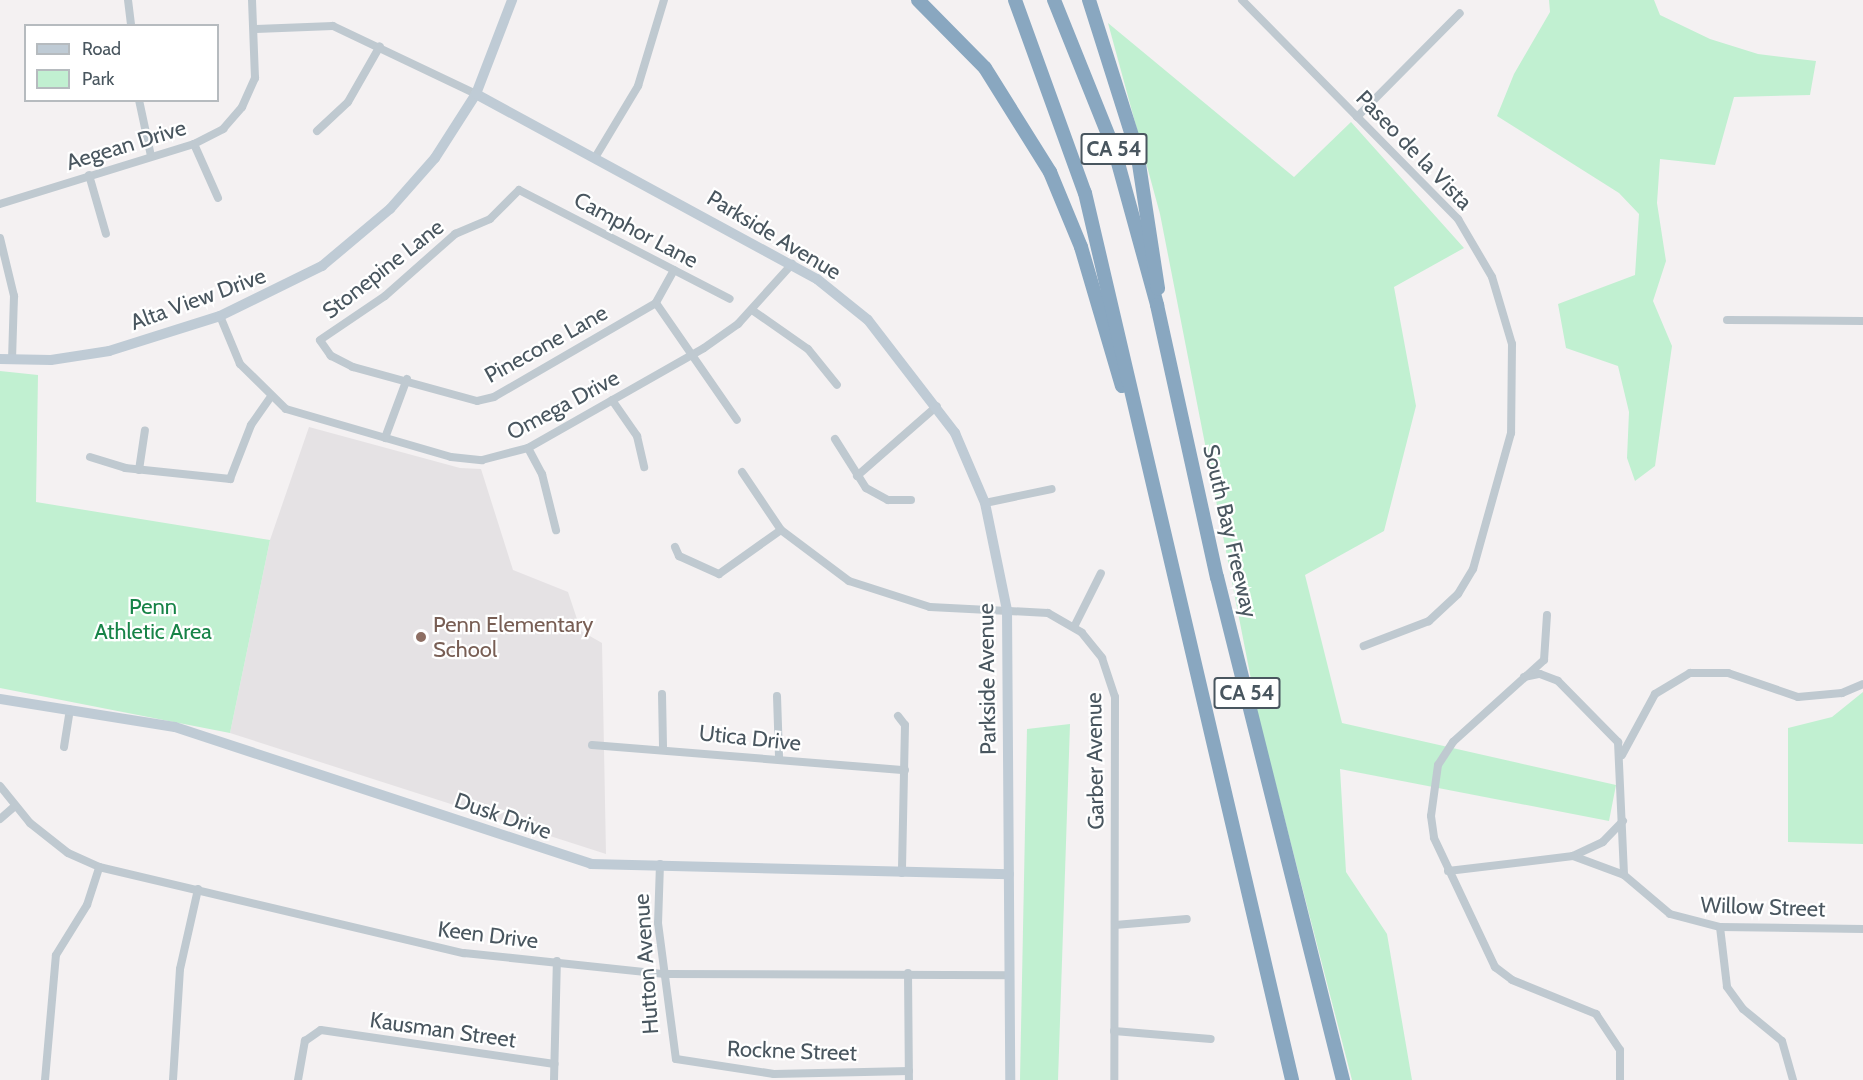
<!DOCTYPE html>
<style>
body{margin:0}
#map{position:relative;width:1863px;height:1080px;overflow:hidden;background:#f4f1f2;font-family:Cabin,sans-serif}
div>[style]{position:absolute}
.education>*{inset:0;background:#e5e2e4}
.green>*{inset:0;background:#c1f0d1}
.street>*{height:8px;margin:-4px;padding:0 4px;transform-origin:4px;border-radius:4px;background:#bfc9d0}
.secondary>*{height:10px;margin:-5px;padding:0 5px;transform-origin:5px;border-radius:5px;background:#bfcbd5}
.highway>*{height:14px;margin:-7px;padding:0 7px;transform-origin:7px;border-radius:7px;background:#89a7c0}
.dots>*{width:16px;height:16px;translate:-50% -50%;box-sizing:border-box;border:3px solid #fff;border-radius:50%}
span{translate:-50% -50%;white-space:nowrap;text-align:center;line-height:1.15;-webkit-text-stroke:4.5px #fff;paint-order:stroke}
.shield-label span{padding:2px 4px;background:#fff;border:2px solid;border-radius:4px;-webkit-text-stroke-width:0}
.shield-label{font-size:21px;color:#49565f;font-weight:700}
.street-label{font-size:22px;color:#49565f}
.park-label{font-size:22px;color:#178347}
.education-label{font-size:22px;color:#785e54}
.left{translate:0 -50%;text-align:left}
.legend{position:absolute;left:24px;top:24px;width:195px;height:78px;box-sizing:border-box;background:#fff;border:2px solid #b6bbbf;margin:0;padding:8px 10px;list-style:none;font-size:18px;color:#49565f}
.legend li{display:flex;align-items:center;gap:12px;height:30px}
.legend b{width:30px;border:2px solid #b6bbbf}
</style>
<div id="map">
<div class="education">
<i style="clip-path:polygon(309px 427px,460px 468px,481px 469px,513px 570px,568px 592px,581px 631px,602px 643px,606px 854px,230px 733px,270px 540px)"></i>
</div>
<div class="green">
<i style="clip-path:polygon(1549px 0,1654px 0,1660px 15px,1710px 39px,1758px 54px,1816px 61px,1810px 95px,1734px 97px,1715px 165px,1660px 159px,1657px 203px,1666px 261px,1653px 301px,1672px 346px,1655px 466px,1635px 481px,1627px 458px,1629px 412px,1618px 366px,1566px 348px,1558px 304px,1635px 275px,1639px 214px,1619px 193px,1497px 116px,1514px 74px,1550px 12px)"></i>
<i style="clip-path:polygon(1108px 23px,1294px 177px,1351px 122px,1464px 248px,1394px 287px,1416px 406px,1384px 531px,1305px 575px,1342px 723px,1616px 785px,1609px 821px,1340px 769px,1346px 872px,1387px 934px,1412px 1080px,1352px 1080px,1259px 720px,1160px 214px)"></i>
<i style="clip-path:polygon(0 371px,38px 375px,36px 502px,270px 540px,230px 733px,0 688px)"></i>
<i style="clip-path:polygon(1863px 692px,1863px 844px,1788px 842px,1788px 728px,1832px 717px)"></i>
<i style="clip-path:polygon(1070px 724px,1058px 1080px,1020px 1080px,1027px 729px)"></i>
</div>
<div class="street">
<i style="left:128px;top:0;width:26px;rotate:83deg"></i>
<i style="left:1242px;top:0;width:308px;rotate:45.4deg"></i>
<i style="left:1458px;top:219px;width:67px;rotate:59.6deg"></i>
<i style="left:1492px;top:277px;width:70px;rotate:73.4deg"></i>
<i style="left:1512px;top:344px;width:89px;rotate:90.6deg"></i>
<i style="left:1511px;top:433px;width:141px;rotate:105.6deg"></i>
<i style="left:1473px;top:569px;width:29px;rotate:121deg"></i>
<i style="left:1458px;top:594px;width:40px;rotate:137deg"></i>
<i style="left:1429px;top:621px;width:70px;rotate:159deg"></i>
<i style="left:256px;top:29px;width:77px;rotate:-2.2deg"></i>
<i style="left:333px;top:26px;width:158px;rotate:25.4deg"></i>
<i style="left:139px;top:100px;width:57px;rotate:77.9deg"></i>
<i style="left:1357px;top:117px;width:146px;rotate:-45.3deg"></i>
<i style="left:317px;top:131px;width:42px;rotate:-43.1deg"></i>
<i style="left:348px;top:102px;width:64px;rotate:-60.3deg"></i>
<i style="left:194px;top:144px;width:59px;rotate:66deg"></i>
<i style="left:596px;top:156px;width:82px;rotate:-59deg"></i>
<i style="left:638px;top:86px;width:90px;rotate:-73.2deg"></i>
<i style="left:89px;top:175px;width:61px;rotate:73.9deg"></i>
<i style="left:0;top:204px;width:203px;rotate:-17.2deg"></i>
<i style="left:194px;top:144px;width:33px;rotate:-27deg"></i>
<i style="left:223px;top:129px;width:29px;rotate:-49deg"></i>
<i style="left:242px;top:107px;width:32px;rotate:-66deg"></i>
<i style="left:255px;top:78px;width:78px;rotate:-92.2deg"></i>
<i style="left:0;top:238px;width:60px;rotate:76.4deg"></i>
<i style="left:14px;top:296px;width:64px;rotate:91.8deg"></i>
<i style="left:674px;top:270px;width:38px;rotate:119deg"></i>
<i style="left:656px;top:303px;width:187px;rotate:149.9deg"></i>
<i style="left:494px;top:397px;width:17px;rotate:167deg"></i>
<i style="left:477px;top:401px;width:129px;rotate:-164.7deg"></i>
<i style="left:353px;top:367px;width:25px;rotate:-153deg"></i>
<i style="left:331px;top:356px;width:19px;rotate:-125deg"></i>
<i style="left:320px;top:340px;width:78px;rotate:-34.1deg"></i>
<i style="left:385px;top:296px;width:94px;rotate:-41.5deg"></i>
<i style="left:455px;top:234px;width:38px;rotate:-23deg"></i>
<i style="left:490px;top:219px;width:41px;rotate:-45deg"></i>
<i style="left:519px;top:190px;width:237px;rotate:27.3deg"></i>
<i style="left:656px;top:303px;width:142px;rotate:55.3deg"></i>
<i style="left:752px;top:310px;width:68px;rotate:34.9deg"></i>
<i style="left:808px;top:349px;width:46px;rotate:51.1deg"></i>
<i style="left:220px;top:316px;width:52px;rotate:67.4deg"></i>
<i style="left:240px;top:364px;width:64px;rotate:44.4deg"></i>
<i style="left:286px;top:409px;width:172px;rotate:16.2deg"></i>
<i style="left:451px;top:457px;width:31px;rotate:6deg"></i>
<i style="left:482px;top:460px;width:48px;rotate:-14.6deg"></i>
<i style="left:528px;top:448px;width:202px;rotate:-29.6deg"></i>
<i style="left:704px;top:348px;width:42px;rotate:-35.2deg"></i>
<i style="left:738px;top:324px;width:81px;rotate:-48deg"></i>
<i style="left:1727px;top:320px;width:136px;rotate:0.4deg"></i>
<i style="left:612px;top:400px;width:44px;rotate:55.2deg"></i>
<i style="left:637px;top:436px;width:32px;rotate:77deg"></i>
<i style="left:385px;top:438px;width:63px;rotate:-69.6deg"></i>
<i style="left:835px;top:439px;width:58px;rotate:57.7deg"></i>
<i style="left:866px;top:488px;width:25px;rotate:29deg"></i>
<i style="left:888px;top:500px;width:23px"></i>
<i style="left:528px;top:448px;width:30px;rotate:62deg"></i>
<i style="left:542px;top:474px;width:58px;rotate:76deg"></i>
<i style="left:90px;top:457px;width:37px;rotate:17deg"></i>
<i style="left:125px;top:468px;width:106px;rotate:6deg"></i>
<i style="left:230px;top:479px;width:58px;rotate:-68.7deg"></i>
<i style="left:251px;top:425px;width:33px;rotate:-55deg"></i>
<i style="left:139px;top:470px;width:40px;rotate:-81.5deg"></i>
<i style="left:742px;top:472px;width:70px;rotate:56.1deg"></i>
<i style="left:781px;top:530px;width:85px;rotate:36.9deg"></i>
<i style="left:849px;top:581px;width:85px;rotate:17.8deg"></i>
<i style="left:930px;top:607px;width:118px;rotate:2.9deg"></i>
<i style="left:1048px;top:613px;width:39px;rotate:30deg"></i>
<i style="left:1082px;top:633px;width:32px;rotate:51deg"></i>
<i style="left:1102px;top:658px;width:41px;rotate:71.6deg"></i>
<i style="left:1115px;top:697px;width:383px;rotate:90.1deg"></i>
<i style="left:857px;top:476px;width:106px;rotate:-41.2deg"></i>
<i style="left:985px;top:503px;width:68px;rotate:-11.8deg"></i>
<i style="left:675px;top:547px;width:10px;rotate:66deg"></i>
<i style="left:679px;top:556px;width:44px;rotate:24.2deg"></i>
<i style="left:719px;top:574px;width:76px;rotate:-35.4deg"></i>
<i style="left:1547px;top:615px;width:45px;rotate:93.8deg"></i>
<i style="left:1544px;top:660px;width:122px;rotate:138deg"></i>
<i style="left:1453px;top:742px;width:27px;rotate:123deg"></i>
<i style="left:1438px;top:765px;width:51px;rotate:97.8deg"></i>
<i style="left:1431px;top:816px;width:22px;rotate:82deg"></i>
<i style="left:1434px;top:838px;width:143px;rotate:64.7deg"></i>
<i style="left:1495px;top:967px;width:21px;rotate:37deg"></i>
<i style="left:1512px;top:980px;width:91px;rotate:22deg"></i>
<i style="left:1596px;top:1014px;width:43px;rotate:56.3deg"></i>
<i style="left:1620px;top:1050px;width:30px;rotate:90deg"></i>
<i style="left:1074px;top:627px;width:60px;rotate:-63.4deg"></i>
<i style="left:1524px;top:677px;width:16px;rotate:-11deg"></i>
<i style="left:1540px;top:674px;width:19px;rotate:21deg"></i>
<i style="left:1558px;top:681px;width:86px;rotate:45.5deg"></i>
<i style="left:1618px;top:742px;width:133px;rotate:87.4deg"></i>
<i style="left:662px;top:694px;width:54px;rotate:88.9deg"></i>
<i style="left:777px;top:696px;width:61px;rotate:88.1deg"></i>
<i style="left:898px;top:716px;width:11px;rotate:52deg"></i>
<i style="left:905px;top:725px;width:148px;rotate:91.2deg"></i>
<i style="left:592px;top:745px;width:314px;rotate:4.6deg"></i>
<i style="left:64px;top:747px;width:38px;rotate:-81deg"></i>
<i style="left:1622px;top:755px;width:69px;rotate:-61.6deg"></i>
<i style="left:1655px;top:694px;width:41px;rotate:-31deg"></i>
<i style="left:1690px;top:673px;width:38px"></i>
<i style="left:1728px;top:673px;width:74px;rotate:18.9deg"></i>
<i style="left:1798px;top:697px;width:44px;rotate:-5.2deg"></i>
<i style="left:1842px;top:693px;width:23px;rotate:-23deg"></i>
<i style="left:0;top:786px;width:48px;rotate:51deg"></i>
<i style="left:30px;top:823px;width:48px;rotate:38.3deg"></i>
<i style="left:68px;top:853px;width:34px;rotate:24deg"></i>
<i style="left:99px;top:867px;width:375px;rotate:13.3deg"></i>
<i style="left:464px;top:953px;width:202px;rotate:6deg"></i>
<i style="left:665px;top:974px;width:345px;rotate:0.2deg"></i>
<i style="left:0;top:819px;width:20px;rotate:-41deg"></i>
<i style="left:1623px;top:821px;width:29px;rotate:134deg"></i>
<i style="left:1603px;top:842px;width:33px;rotate:155deg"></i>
<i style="left:1573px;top:856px;width:54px;rotate:20.4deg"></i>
<i style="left:1624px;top:875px;width:60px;rotate:40.3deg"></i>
<i style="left:1670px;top:914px;width:52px;rotate:14.6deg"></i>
<i style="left:1720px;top:927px;width:143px;rotate:0.8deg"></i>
<i style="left:660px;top:864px;width:59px;rotate:91.9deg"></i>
<i style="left:658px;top:923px;width:137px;rotate:82.5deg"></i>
<i style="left:676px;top:1059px;width:99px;rotate:8.7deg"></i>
<i style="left:774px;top:1074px;width:135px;rotate:-1.3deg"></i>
<i style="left:1448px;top:871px;width:126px;rotate:-6.8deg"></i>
<i style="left:1115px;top:925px;width:72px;rotate:-4.8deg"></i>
<i style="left:1720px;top:927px;width:60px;rotate:83.3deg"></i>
<i style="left:1727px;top:987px;width:27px;rotate:54deg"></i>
<i style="left:1743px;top:1009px;width:50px;rotate:39.4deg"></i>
<i style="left:1782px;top:1041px;width:41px;rotate:74.2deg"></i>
<i style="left:908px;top:973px;width:107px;rotate:89.5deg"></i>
<i style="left:1114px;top:1031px;width:97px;rotate:4.7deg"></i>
<i style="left:45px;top:1080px;width:125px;rotate:-85deg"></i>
<i style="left:56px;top:955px;width:59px;rotate:-58.2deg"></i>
<i style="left:87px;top:905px;width:40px;rotate:-72deg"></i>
<i style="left:173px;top:1080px;width:111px;rotate:-86.4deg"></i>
<i style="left:180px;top:969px;width:82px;rotate:-77.3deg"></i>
<i style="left:298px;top:1080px;width:40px;rotate:-80deg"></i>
<i style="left:305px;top:1041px;width:19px;rotate:-35deg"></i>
<i style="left:321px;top:1030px;width:236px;rotate:8.3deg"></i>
<i style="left:554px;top:1080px;width:119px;rotate:-88.6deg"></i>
</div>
<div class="secondary">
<i style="left:476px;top:94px;width:388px;rotate:28.5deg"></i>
<i style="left:817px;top:279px;width:65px;rotate:38.8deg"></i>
<i style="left:868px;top:320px;width:143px;rotate:52.4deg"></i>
<i style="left:955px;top:433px;width:76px;rotate:66.8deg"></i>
<i style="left:985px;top:503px;width:109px;rotate:78.4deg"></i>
<i style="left:1007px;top:610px;width:470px;rotate:89.6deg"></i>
<i style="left:0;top:359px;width:51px;rotate:1.1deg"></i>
<i style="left:51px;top:360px;width:59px;rotate:-8.8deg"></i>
<i style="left:109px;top:351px;width:116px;rotate:-17.5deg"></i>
<i style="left:220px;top:316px;width:114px;rotate:-26.1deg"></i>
<i style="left:322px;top:266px;width:89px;rotate:-40deg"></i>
<i style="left:390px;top:209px;width:68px;rotate:-48.6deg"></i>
<i style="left:435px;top:158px;width:76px;rotate:-57.4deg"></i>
<i style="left:476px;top:94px;width:101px;rotate:-69deg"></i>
<i style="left:0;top:699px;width:177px;rotate:9.1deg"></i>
<i style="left:175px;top:727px;width:438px;rotate:18.2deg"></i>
<i style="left:591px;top:864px;width:418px;rotate:1.4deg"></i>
</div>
<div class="highway">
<i style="left:918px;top:0;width:95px;rotate:45.4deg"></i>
<i style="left:985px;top:68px;width:123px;rotate:58deg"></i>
<i style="left:1050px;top:172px;width:81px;rotate:67.5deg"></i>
<i style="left:1081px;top:247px;width:145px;rotate:73.6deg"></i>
<i style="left:1015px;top:0;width:205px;rotate:70.1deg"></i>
<i style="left:1085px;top:193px;width:911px;rotate:76.86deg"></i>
<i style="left:1054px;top:0;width:164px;rotate:68.1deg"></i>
<i style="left:1115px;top:152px;width:159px;rotate:74.6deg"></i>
<i style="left:1157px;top:305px;width:279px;rotate:77.6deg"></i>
<i style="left:1217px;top:577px;width:519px;rotate:75.94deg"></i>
<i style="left:1089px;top:0;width:158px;rotate:72.4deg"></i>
<i style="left:1137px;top:151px;width:139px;rotate:81.3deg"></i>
</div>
<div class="dots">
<i style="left:421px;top:637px;background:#8d6e63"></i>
</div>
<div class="shield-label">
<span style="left:1114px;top:149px">CA 54</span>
<span style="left:1247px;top:693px">CA 54</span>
</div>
<div class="street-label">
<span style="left:126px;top:145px;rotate:-17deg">Aegean Drive</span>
<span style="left:1414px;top:150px;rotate:46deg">Paseo de la Vista</span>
<span style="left:636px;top:230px;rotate:28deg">Camphor Lane</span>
<span style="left:774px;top:235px;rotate:31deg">Parkside Avenue</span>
<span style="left:383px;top:269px;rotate:-38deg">Stonepine Lane</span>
<span style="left:198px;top:299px;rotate:-20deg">Alta View Drive</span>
<span style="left:546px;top:344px;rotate:-29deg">Pinecone Lane</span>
<span style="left:563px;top:405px;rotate:-28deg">Omega Drive</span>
<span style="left:1230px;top:531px;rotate:77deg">South Bay Freeway</span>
<span style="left:987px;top:679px;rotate:-91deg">Parkside Avenue</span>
<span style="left:750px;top:738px;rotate:6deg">Utica Drive</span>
<span style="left:1095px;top:761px;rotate:-91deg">Garber Avenue</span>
<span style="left:503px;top:816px;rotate:19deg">Dusk Drive</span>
<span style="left:1763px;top:907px;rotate:2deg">Willow Street</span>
<span style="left:488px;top:935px;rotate:7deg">Keen Drive</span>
<span style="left:646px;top:964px;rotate:-94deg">Hutton Avenue</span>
<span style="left:443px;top:1030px;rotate:8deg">Kausman Street</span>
<span style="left:792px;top:1051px;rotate:2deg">Rockne Street</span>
</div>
<div class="park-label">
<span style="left:153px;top:619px">Penn<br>Athletic Area</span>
</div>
<div class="education-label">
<span class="left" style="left:433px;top:637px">Penn Elementary<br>School</span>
</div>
<ul class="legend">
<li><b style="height:8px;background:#bfcbd5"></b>Road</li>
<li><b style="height:16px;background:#c1f0d1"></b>Park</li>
</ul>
</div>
